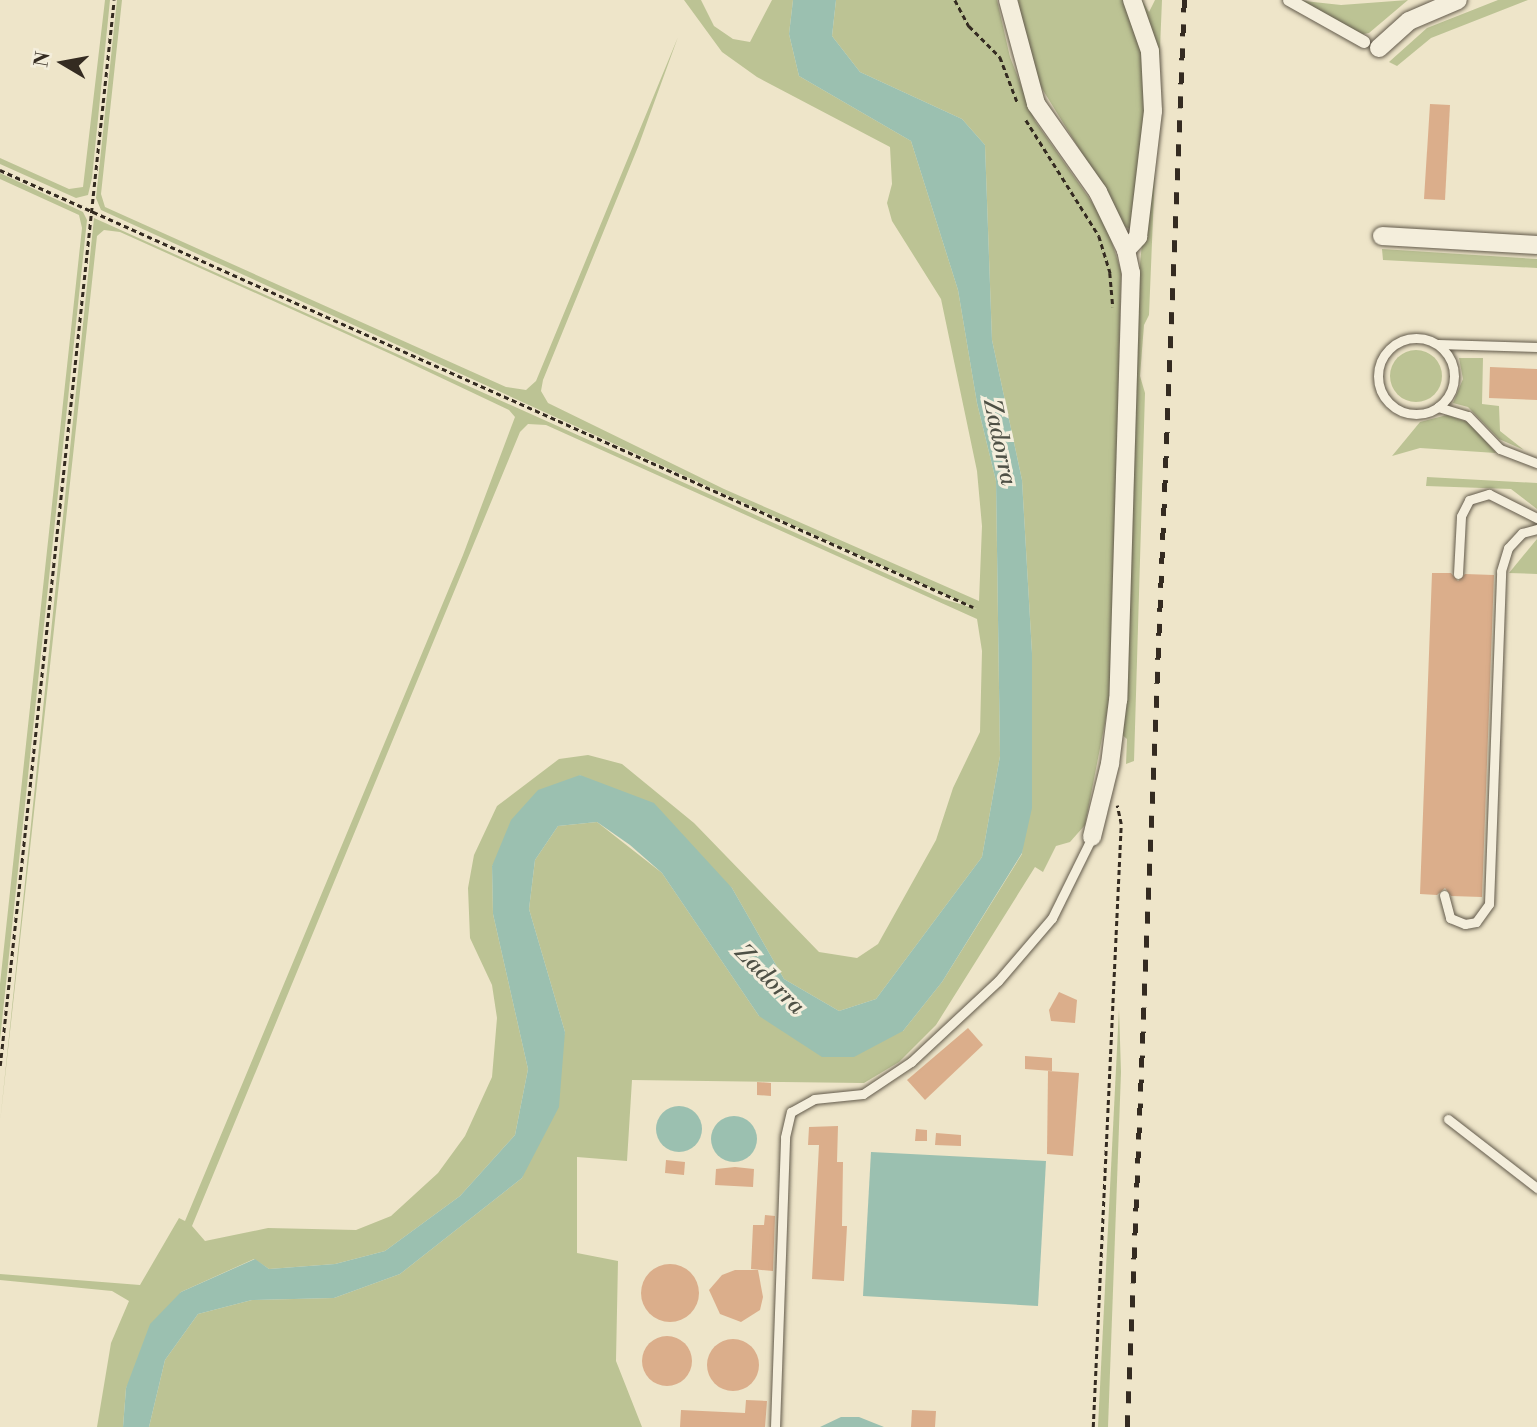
<!DOCTYPE html>
<style>
body{margin:0}
#map{position:relative;width:1537px;height:1427px;overflow:hidden;background:#eee5c9;font-family:"Libre Bodoni",serif}
div>[style]{position:absolute}
.green>*{inset:0;background:#bcc394}
.round{border-radius:50%}
.water>*{inset:0;background:#9bc0b0}
.building>*{inset:0;background:#dbae8b}
.path>*{height:2.5px;margin-top:-1.25px;transform-origin:0;background:repeating-linear-gradient(90deg,#342b21 0 5px,transparent 0 8.5px)}
.roads{filter:drop-shadow(0 0 2px #625a4b) drop-shadow(0 0 2px #625a4b)}
.service>*{height:9px;margin:-4.5px;padding:0 4.5px;transform-origin:4.5px;border-radius:4.5px;background:#f4eedc}
.service>.ring{margin:-4.5px;padding:0;box-sizing:content-box;background:none;border:9px solid #f4eedc;border-radius:50%}
.pedestrian>*{height:12px;margin:-6px;padding:0 6px;transform-origin:6px;border-radius:6px;background:#f4eedc}
.minor>*{height:18px;margin:-9px;padding:0 9px;transform-origin:9px;border-radius:9px;background:#f4eedc}
.rail>*{height:4.5px;margin-top:-2.25px;transform-origin:0;background:repeating-linear-gradient(90deg,#342b21 0 12px,transparent 0 24px)}
span{translate:-50% -50%;white-space:nowrap;text-align:center;line-height:1.15;-webkit-text-stroke:6px #f4eedc;paint-order:stroke}
.water-label{font-size:24px;color:#4e5045;font-style:italic}
.north{position:absolute;left:28px;top:28px;width:70px;height:70px;-webkit-text-stroke:5px #f4eedc;paint-order:stroke;rotate:280deg;font-size:19px;font-weight:700;line-height:28px;text-align:center;color:#342b21}
.north::after{content:'';display:block;margin:auto;width:24px;height:32px;background:#342b21;clip-path:polygon(50% 0,100% 100%,50% 72%,0 100%)}
</style>
<div id="map">
<div class="green">
<i style="clip-path:polygon(105px 0,110px 0,92px 178px,88px 195px,76px 198px,0 164px,0 158px,69px 189px,83px 187px)"></i>
<i style="clip-path:polygon(evenodd,117px 0,122px 0,101px 194px,105px 207px,506px 387px,526px 390px,536px 381px,678px 37px,638px 147px,543px 380px,541px 391px,548px 403px,724px 489px,979px 601px,982px 526px,977px 471px,941px 299px,892px 221px,887px 203px,892px 184px,890px 147px,757px 77px,722px 52px,684px 0,701px 0,714px 26px,733px 39px,750px 42px,772px 0,793px 0,789px 34px,799px 76px,911px 141px,958px 290px,977px 403px,996px 481px,1000px 756px,982px 857px,876px 999px,839px 1011px,784px 979px,732px 888px,580px 775px,492px 866px,493px 914px,528px 1069px,515px 1135px,460px 1196px,385px 1251px,335px 1264px,269px 1269px,254px 1259px,181px 1292px,126px 1388px,123px 1427px,97px 1427px,111px 1343px,129px 1301px,112px 1291px,0 1280px,0 1274px,140px 1285px,179px 1218px,185px 1221px,463px 555px,515px 417px,509px 410px,393px 355px,120px 232px,104px 230px,97px 236px,0 1123px,94px 218px,943px 599px,977px 609px,101px 210px,96px 198px,117px 0,528px 424px,546px 425px,977px 619px,982px 651px,980px 732px,953px 788px,936px 840px,878px 944px,857px 958px,819px 952px,694px 823px,622px 764px,588px 755px,559px 759px,497px 806px,474px 855px,468px 888px,470px 938px,492px 985px,497px 1018px,492px 1077px,465px 1136px,438px 1173px,391px 1216px,356px 1230px,268px 1228px,205px 1241px,192px 1226px,520px 432px,528px 424px)"></i>
<i style="clip-path:polygon(836px 0,997px 0,1010px 57px,1035px 121px,1105px 221px,1121px 271px,1112px 687px,1085px 825px,1070px 842px,1056px 846px,1043px 872px,1035px 867px,936px 1025px,899px 1062px,864px 1083px,632px 1080px,627px 1161px,577px 1157px,577px 1253px,618px 1261px,616px 1361px,642px 1427px,149px 1427px,165px 1360px,198px 1314px,252px 1300px,334px 1298px,400px 1274px,522px 1178px,565px 1032px,529px 909px,535px 860px,558px 826px,597px 822px,662px 873px,759px 1016px,903px 1031px,942px 982px,1022px 854px,1032px 653px,1022px 480px,992px 340px,985px 145px,962px 119px,860px 72px,832px 36px)"></i>
<i style="clip-path:polygon(1018px 0,1127px 0,1148px 74px,1132px 229px,1121px 226px,1104px 189px,1033px 74px)"></i>
<i style="clip-path:polygon(1136px 0,1142px 0,1149px 12px,1155px 0,1162px 0,1149px 315px,1144px 325px,1140px 376px,1145px 393px,1134px 761px,1126px 764px,1127px 739px,1121px 734px,1138px 285px,1155px 109px)"></i>
<i style="clip-path:polygon(1295px 0,1341px 5px,1408px 0,1369px 33px,1358px 35px)"></i>
<i style="clip-path:polygon(1498px 0,1528px 0,1431px 38px,1397px 66px,1389px 62px,1427px 28px)"></i>
<i style="clip-path:polygon(0 173px,83px 212px,87px 220px,0 1040px,0 984px,82px 228px,79px 215px,0 179px)"></i>
<i style="clip-path:polygon(1382px 249px,1537px 259px,1537px 268px,1383px 260px)"></i>
<i class="round" style="left:1390px;top:350px;width:52px;height:52px"></i>
<i style="clip-path:polygon(1459px 358px,1483px 358px,1482px 404px,1499px 406px,1500px 431px,1524px 450px,1499px 439px,1468px 407px,1453px 403px,1463px 379px)"></i>
<i style="clip-path:polygon(1447px 415px,1470px 423px,1496px 453px,1420px 448px,1392px 456px,1420px 422px)"></i>
<i style="clip-path:polygon(1427px 477px,1537px 483px,1537px 509px,1511px 489px,1426px 486px)"></i>
<i style="clip-path:polygon(1537px 539px,1537px 574px,1508px 573px,1509px 573px)"></i>
<i style="clip-path:polygon(1119px 1009px,1121px 1072px,1108px 1427px,1098px 1427px)"></i>
</div>
<div class="water">
<i style="clip-path:polygon(793px 0,836px 0,832px 36px,860px 72px,962px 119px,985px 145px,992px 340px,1022px 480px,1032px 653px,1032px 808px,1022px 853px,942px 982px,903px 1031px,854px 1057px,822px 1057px,759px 1016px,662px 873px,630px 845px,597px 822px,558px 826px,535px 860px,529px 909px,565px 1032px,559px 1107px,522px 1178px,400px 1274px,334px 1298px,252px 1300px,198px 1314px,165px 1360px,149px 1427px,123px 1427px,126px 1388px,150px 1324px,181px 1292px,255px 1259px,269px 1269px,335px 1264px,385px 1251px,460px 1196px,515px 1135px,528px 1069px,493px 914px,492px 866px,511px 820px,538px 790px,580px 775px,654px 803px,732px 888px,784px 979px,839px 1011px,876px 999px,982px 857px,1000px 756px,996px 481px,977px 403px,958px 290px,911px 141px,799px 76px,789px 34px)"></i>
<i class="round" style="left:656px;top:1106px;width:46px;height:46px"></i>
<i class="round" style="left:711px;top:1116px;width:46px;height:46px"></i>
<i style="clip-path:polygon(871px 1152px,1046px 1161px,1038px 1306px,863px 1296px)"></i>
<i style="clip-path:polygon(841px 1417px,859px 1417px,884px 1427px,820px 1427px)"></i>
</div>
<div class="building">
<i style="clip-path:polygon(1430px 104px,1450px 105px,1445px 200px,1424px 199px)"></i>
<i style="clip-path:polygon(1490px 367px,1537px 369px,1537px 400px,1489px 398px)"></i>
<i style="clip-path:polygon(1432px 573px,1451px 573px,1458px 581px,1465px 574px,1494px 575px,1482px 897px,1451px 896px,1445px 888px,1437px 895px,1420px 894px)"></i>
<i style="clip-path:polygon(1059px 992px,1077px 1000px,1075px 1023px,1051px 1021px,1049px 1010px)"></i>
<i style="clip-path:polygon(968px 1028px,983px 1045px,925px 1100px,907px 1080px)"></i>
<i style="clip-path:polygon(1025px 1056px,1052px 1058px,1052px 1071px,1025px 1069px)"></i>
<i style="clip-path:polygon(1048px 1071px,1079px 1073px,1073px 1156px,1047px 1154px)"></i>
<i style="clip-path:polygon(757px 1082px,771px 1083px,771px 1096px,757px 1095px)"></i>
<i style="clip-path:polygon(838px 1126px,837px 1162px,843px 1162px,842px 1226px,847px 1226px,844px 1281px,812px 1279px,819px 1145px,808px 1145px,809px 1127px)"></i>
<i style="clip-path:polygon(916px 1129px,927px 1130px,927px 1141px,915px 1141px)"></i>
<i style="clip-path:polygon(936px 1133px,961px 1135px,961px 1146px,935px 1145px)"></i>
<i style="clip-path:polygon(666px 1160px,685px 1162px,684px 1175px,665px 1173px)"></i>
<i style="clip-path:polygon(735px 1167px,754px 1169px,753px 1187px,715px 1185px,716px 1169px)"></i>
<i style="clip-path:polygon(765px 1215px,775px 1216px,773px 1271px,751px 1269px,753px 1225px,764px 1225px)"></i>
<i class="round" style="left:641px;top:1264px;width:58px;height:58px"></i>
<i style="clip-path:polygon(735px 1270px,758px 1270px,763px 1297px,760px 1310px,741px 1322px,720px 1314px,709px 1290px,722px 1275px)"></i>
<i class="round" style="left:642px;top:1336px;width:50px;height:50px"></i>
<i class="round" style="left:707px;top:1339px;width:52px;height:52px"></i>
<i style="clip-path:polygon(746px 1400px,767px 1401px,765px 1427px,680px 1427px,681px 1410px,745px 1413px)"></i>
<i style="clip-path:polygon(912px 1410px,936px 1411px,935px 1427px,911px 1427px)"></i>
</div>
<div class="path">
<i style="left:955px;top:0;width:30px;rotate:62deg"></i>
<i style="left:969px;top:26px;width:44px;rotate:45deg"></i>
<i style="left:1000px;top:57px;width:50px;rotate:69deg"></i>
<i style="left:1026px;top:120px;width:137px;rotate:57.8deg"></i>
<i style="left:1099px;top:236px;width:39px;rotate:73deg"></i>
<i style="left:1110px;top:273px;width:34px;rotate:85deg"></i>
<i style="left:0;top:170px;width:1067px;rotate:24.19deg"></i>
<i style="left:0;top:1066px;width:1072px;rotate:-83.9deg"></i>
<i style="left:1093px;top:1427px;width:604px;rotate:-87.34deg"></i>
<i style="left:1121px;top:824px;width:19px;rotate:-102deg"></i>
</div>
<div class="roads">
<div class="service">
<i class="ring" style="left:1378px;top:338px;width:67px;height:67px"></i>
<i style="left:1438px;top:344px;width:99px;rotate:1.7deg"></i>
<i style="left:1438px;top:407px;width:31px;rotate:17deg"></i>
<i style="left:1468px;top:416px;width:46px;rotate:45.9deg"></i>
<i style="left:1500px;top:449px;width:40px;rotate:21deg"></i>
<i style="left:1458px;top:574px;width:58px;rotate:-87deg"></i>
<i style="left:1461px;top:516px;width:18px;rotate:-63deg"></i>
<i style="left:1469px;top:500px;width:21px;rotate:-17deg"></i>
<i style="left:1489px;top:494px;width:54px;rotate:26.6deg"></i>
<i style="left:1444px;top:895px;width:24px;rotate:75deg"></i>
<i style="left:1450px;top:918px;width:16px;rotate:22deg"></i>
<i style="left:1465px;top:924px;width:11px;rotate:-10deg"></i>
<i style="left:1476px;top:922px;width:22px;rotate:-54deg"></i>
<i style="left:1489px;top:904px;width:333px;rotate:-87.9deg"></i>
<i style="left:1501px;top:571px;width:24px;rotate:-73deg"></i>
<i style="left:1508px;top:548px;width:21px;rotate:-47deg"></i>
<i style="left:1522px;top:533px;width:16px;rotate:-15deg"></i>
<i style="left:1448px;top:1119px;width:113px;rotate:37.8deg"></i>
<i style="left:775px;top:1427px;width:290px;rotate:-88deg"></i>
<i style="left:785px;top:1137px;width:26px;rotate:-77deg"></i>
<i style="left:791px;top:1112px;width:26px;rotate:-29deg"></i>
<i style="left:814px;top:1099px;width:49px;rotate:-5.8deg"></i>
<i style="left:863px;top:1094px;width:58px;rotate:-33.7deg"></i>
<i style="left:911px;top:1062px;width:119px;rotate:-43deg"></i>
<i style="left:998px;top:981px;width:83px;rotate:-49.4deg"></i>
<i style="left:1052px;top:918px;width:90px;rotate:-63.7deg"></i>
</div>
<div class="pedestrian">
<i style="left:1289px;top:0;width:86px;rotate:29.2deg"></i>
</div>
<div class="minor">
<i style="left:1008px;top:0;width:108px;rotate:74.9deg"></i>
<i style="left:1036px;top:104px;width:108px;rotate:54.8deg"></i>
<i style="left:1098px;top:192px;width:64px;rotate:64.2deg"></i>
<i style="left:1126px;top:250px;width:24px;rotate:78deg"></i>
<i style="left:1131px;top:273px;width:427px;rotate:91.7deg"></i>
<i style="left:1118px;top:700px;width:64px;rotate:97.1deg"></i>
<i style="left:1110px;top:764px;width:75px;rotate:103.9deg"></i>
<i style="left:1379px;top:48px;width:40px;rotate:-42deg"></i>
<i style="left:1409px;top:21px;width:53px;rotate:-23.2deg"></i>
<i style="left:1382px;top:236px;width:155px;rotate:3.3deg"></i>
<i style="left:1126px;top:250px;width:18px;rotate:-47deg"></i>
<i style="left:1138px;top:237px;width:127px;rotate:-83.2deg"></i>
<i style="left:1153px;top:111px;width:60px;rotate:-92.9deg"></i>
<i style="left:1150px;top:51px;width:54px;rotate:-109.4deg"></i>
</div>
</div>
<div class="rail">
<i style="left:1127px;top:1427px;width:1428px;rotate:-87.71deg"></i>
</div>
<div class="water-label">
<span style="left:999px;top:442px;rotate:78deg">Zadorra</span>
<span style="left:769px;top:980px;rotate:45deg">Zadorra</span>
</div>
<div class="north">N</div>
</div>
